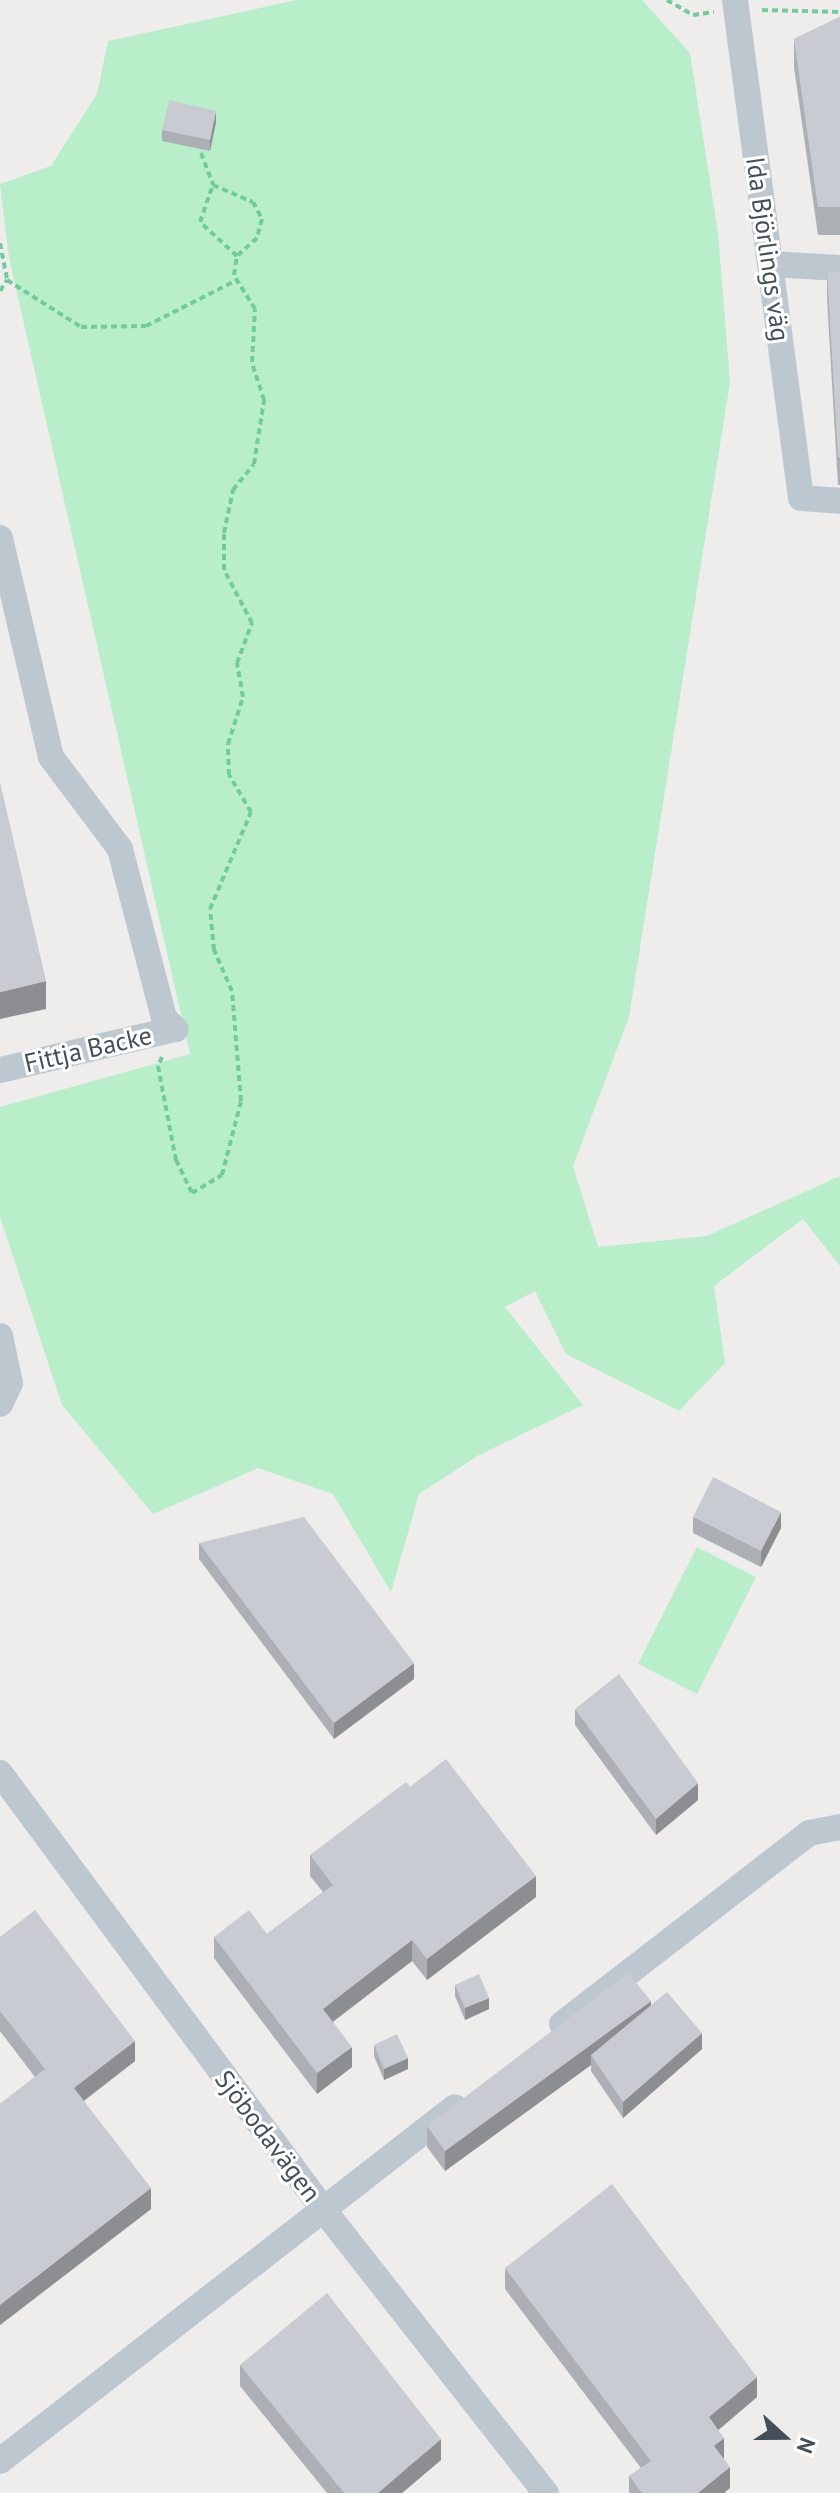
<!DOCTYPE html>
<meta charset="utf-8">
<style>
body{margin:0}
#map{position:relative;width:840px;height:2493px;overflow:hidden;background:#efecec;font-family:"PT Sans",sans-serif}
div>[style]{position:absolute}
.green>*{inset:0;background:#b8eeca}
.path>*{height:4px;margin-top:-2px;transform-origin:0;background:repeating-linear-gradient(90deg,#70cc9a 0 6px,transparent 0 10px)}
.minor>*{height:26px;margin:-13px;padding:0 13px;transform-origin:13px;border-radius:13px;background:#bcc7cf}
.wall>*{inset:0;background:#acafb4}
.shaded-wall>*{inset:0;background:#8c8e92}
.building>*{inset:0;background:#c8cbd1}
span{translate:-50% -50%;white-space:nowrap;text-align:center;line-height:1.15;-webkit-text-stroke:6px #fff;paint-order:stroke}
.street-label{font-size:26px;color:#445059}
.north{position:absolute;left:744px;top:2397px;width:80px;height:80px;-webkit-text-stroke:6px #fff;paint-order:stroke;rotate:111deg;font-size:22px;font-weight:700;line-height:32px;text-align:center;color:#445059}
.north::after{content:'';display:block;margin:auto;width:28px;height:36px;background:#445059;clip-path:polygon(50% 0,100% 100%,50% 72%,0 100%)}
</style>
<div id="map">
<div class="green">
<i style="clip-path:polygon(297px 0,642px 0,690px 53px,718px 233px,730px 382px,629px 1017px,573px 1166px,598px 1247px,707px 1236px,840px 1176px,840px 1266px,803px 1219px,714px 1286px,725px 1363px,679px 1411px,566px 1354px,535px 1291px,505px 1307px,583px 1405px,479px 1455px,419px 1494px,391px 1592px,333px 1494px,258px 1468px,153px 1514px,62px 1405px,0 1217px,0 1107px,190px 1054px,9px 258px,0 184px,51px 166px,97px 94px,108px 41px)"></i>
<i style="clip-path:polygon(697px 1547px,756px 1577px,697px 1694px,638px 1664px)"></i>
</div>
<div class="path">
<i style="left:667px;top:0;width:30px;rotate:30deg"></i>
<i style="left:693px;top:15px;width:21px;rotate:-8deg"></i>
<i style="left:762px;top:10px;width:78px;rotate:1.5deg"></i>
<i style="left:201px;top:153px;width:34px;rotate:69deg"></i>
<i style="left:213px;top:185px;width:43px;rotate:23deg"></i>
<i style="left:253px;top:202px;width:19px;rotate:62deg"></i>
<i style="left:262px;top:219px;width:20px;rotate:105deg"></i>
<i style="left:257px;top:238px;width:27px;rotate:138deg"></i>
<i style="left:237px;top:256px;width:50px;rotate:-137.4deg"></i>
<i style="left:200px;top:222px;width:39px;rotate:-71deg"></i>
<i style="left:0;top:243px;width:38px;rotate:79deg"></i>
<i style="left:7px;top:280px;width:88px;rotate:32.4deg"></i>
<i style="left:81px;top:327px;width:65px;rotate:-0.9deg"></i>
<i style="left:146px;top:326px;width:102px;rotate:-26.8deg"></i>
<i style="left:0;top:291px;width:13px;rotate:-58deg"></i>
<i style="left:162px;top:1057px;width:10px;rotate:114deg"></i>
<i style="left:158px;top:1066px;width:96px;rotate:79.2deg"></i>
<i style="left:176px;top:1160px;width:37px;rotate:64deg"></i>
<i style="left:192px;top:1193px;width:35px;rotate:-31deg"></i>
<i style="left:222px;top:1175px;width:76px;rotate:-75.6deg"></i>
<i style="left:241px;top:1101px;width:110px;rotate:-94.7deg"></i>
<i style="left:232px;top:991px;width:45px;rotate:-113.7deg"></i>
<i style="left:214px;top:950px;width:41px;rotate:-95.6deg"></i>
<i style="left:210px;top:909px;width:105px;rotate:-67.1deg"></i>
<i style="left:251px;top:812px;width:43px;rotate:-120.7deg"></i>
<i style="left:229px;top:775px;width:31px;rotate:-92deg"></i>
<i style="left:228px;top:744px;width:49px;rotate:-72.3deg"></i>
<i style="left:243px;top:697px;width:35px;rotate:-100deg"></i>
<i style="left:237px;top:663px;width:43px;rotate:-69.4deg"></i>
<i style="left:252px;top:623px;width:60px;rotate:-117.8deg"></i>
<i style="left:224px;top:570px;width:37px;rotate:-90deg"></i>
<i style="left:224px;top:533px;width:44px;rotate:-78.2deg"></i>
<i style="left:233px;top:490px;width:33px;rotate:-51deg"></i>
<i style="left:254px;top:464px;width:65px;rotate:-81.1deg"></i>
<i style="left:264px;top:400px;width:40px;rotate:-108deg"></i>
<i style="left:252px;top:362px;width:53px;rotate:-86.8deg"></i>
<i style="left:255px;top:309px;width:40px;rotate:-122deg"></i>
<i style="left:234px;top:275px;width:19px;rotate:-81deg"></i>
</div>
<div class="minor">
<i style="left:735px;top:0;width:502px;rotate:82.45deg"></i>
<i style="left:801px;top:498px;width:39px;rotate:4deg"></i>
<i style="left:770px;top:264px;width:70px;rotate:3.3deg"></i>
<i style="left:0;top:538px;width:225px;rotate:76.9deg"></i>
<i style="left:51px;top:757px;width:115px;rotate:53.1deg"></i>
<i style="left:120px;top:849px;width:175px;rotate:75.4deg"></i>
<i style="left:164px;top:1018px;width:16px;rotate:45deg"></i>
<i style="left:0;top:1070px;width:180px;rotate:-13.2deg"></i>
<i style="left:0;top:1336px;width:48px;rotate:78deg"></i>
<i style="left:10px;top:1383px;width:23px;rotate:115deg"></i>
<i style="left:0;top:1773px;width:543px;rotate:53.47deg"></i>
<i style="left:323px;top:2209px;width:361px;rotate:51.9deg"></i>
<i style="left:562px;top:2024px;width:312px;rotate:-37.7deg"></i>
<i style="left:809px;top:1833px;width:32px;rotate:-11deg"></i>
<i style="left:0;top:2461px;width:576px;rotate:-37.88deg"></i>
</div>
<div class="wall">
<i style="clip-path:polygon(840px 17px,840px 235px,818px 235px,794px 67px,794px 39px)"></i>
<i style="clip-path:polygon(216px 122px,210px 151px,162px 141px,162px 130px)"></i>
<i style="clip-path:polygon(840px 271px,840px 485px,838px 485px,827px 299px,827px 272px)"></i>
<i style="clip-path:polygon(693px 1517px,781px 1528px,761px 1567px,693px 1533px)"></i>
<i style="clip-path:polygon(199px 1543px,414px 1679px,334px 1739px,199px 1559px)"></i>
<i style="clip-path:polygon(575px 1709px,698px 1800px,656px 1835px,575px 1725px)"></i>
<i style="clip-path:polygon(410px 1787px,536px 1897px,427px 1980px,412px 1961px,333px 2022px,352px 2067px,317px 2094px,214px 1958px,214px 1937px,267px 1934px,323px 1892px,310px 1876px,310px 1855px)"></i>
<i style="clip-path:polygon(0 1937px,135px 2061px,84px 2101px,151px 2209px,0 2325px,0 2104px,35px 2077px,0 2031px)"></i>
<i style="clip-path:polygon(455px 1985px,489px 2009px,465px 2020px,455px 1996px)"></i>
<i style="clip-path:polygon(651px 2005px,702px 2049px,623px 2118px,591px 2071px,591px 2065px,445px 2171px,427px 2147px,427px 2126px)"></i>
<i style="clip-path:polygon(374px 2045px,408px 2069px,384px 2080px,374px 2056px)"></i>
<i style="clip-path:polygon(505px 2268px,757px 2397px,718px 2430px,730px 2488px,724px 2493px,629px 2493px,629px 2476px,641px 2468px,505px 2289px)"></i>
<i style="clip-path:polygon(240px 2365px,441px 2460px,402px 2493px,327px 2493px,240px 2386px)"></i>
</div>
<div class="shaded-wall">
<i style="clip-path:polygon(216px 111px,216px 122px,210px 151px,210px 140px)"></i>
<i style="clip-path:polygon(46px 981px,46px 1009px,0 1019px,0 992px)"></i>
<i style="clip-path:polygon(781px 1512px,781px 1528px,761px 1567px,761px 1551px)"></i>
<i style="clip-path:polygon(414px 1663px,414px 1679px,334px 1739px,334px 1723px)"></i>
<i style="clip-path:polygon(698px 1783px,698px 1800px,656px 1835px,656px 1819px)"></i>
<i style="clip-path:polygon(536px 1876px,536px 1897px,427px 1980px,427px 1959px)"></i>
<i style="clip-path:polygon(412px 1940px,412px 1961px,323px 2029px,323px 2009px)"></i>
<i style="clip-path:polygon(489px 1998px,489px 2009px,465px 2020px,465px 2008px)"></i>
<i style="clip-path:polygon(651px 2001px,651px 2022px,591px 2055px,591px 2065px,445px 2171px,445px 2151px)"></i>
<i style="clip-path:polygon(702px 2033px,702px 2049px,623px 2118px,623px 2102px)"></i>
<i style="clip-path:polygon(135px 2041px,135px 2061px,74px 2108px,74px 2088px)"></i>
<i style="clip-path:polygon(352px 2047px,352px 2067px,317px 2094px,317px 2073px)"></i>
<i style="clip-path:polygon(408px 2058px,408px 2069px,384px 2080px,384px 2069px)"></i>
<i style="clip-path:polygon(151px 2188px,151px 2209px,0 2325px,0 2305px)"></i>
<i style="clip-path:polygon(757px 2377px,757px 2397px,709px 2438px,709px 2417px)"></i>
<i style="clip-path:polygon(724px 2438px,724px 2459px,714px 2446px)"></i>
<i style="clip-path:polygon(441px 2439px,441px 2460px,402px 2493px,378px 2493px)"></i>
<i style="clip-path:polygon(730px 2467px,730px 2488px,724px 2493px,698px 2493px)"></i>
</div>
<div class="building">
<i style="clip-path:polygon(840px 17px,840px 207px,818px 207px,794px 39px)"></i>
<i style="clip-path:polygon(169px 100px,216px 111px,210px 140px,162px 130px)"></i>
<i style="clip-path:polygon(840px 271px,840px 457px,838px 457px,827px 272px)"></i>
<i style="clip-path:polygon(0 782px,46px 981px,0 992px)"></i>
<i style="clip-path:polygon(713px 1477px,781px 1512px,761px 1551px,693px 1517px)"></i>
<i style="clip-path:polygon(304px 1517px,414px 1663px,334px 1723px,199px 1543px)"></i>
<i style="clip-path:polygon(619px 1674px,698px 1783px,656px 1819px,575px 1709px)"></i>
<i style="clip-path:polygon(446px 1759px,536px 1876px,427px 1959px,412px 1940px,323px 2009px,352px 2047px,317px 2073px,214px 1937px,249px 1910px,267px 1934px,333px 1885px,310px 1855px,406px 1782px,410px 1787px)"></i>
<i style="clip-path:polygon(35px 1910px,135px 2041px,74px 2088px,151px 2188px,0 2305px,0 2104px,45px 2069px,0 2011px,0 1937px)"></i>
<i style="clip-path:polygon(628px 1973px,651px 2001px,445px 2151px,427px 2126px)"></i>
<i style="clip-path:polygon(479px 1974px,489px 1998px,465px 2008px,455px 1985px)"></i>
<i style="clip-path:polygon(667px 1992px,702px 2033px,623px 2102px,591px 2055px)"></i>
<i style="clip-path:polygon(397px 2034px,408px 2058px,384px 2069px,374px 2045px)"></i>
<i style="clip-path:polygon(612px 2184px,757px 2377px,709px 2417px,724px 2438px,714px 2446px,730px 2467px,698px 2493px,642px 2493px,629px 2476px,651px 2461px,505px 2268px)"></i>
<i style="clip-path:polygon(327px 2293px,441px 2439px,378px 2493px,344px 2493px,240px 2365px)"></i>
</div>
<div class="street-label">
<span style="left:768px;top:249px;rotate:82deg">Ida Björlings väg</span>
<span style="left:88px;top:1049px;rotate:-13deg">Fittja Backe</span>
<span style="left:268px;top:2136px;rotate:53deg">Sjöbodavägen</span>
</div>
<div class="north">N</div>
</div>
